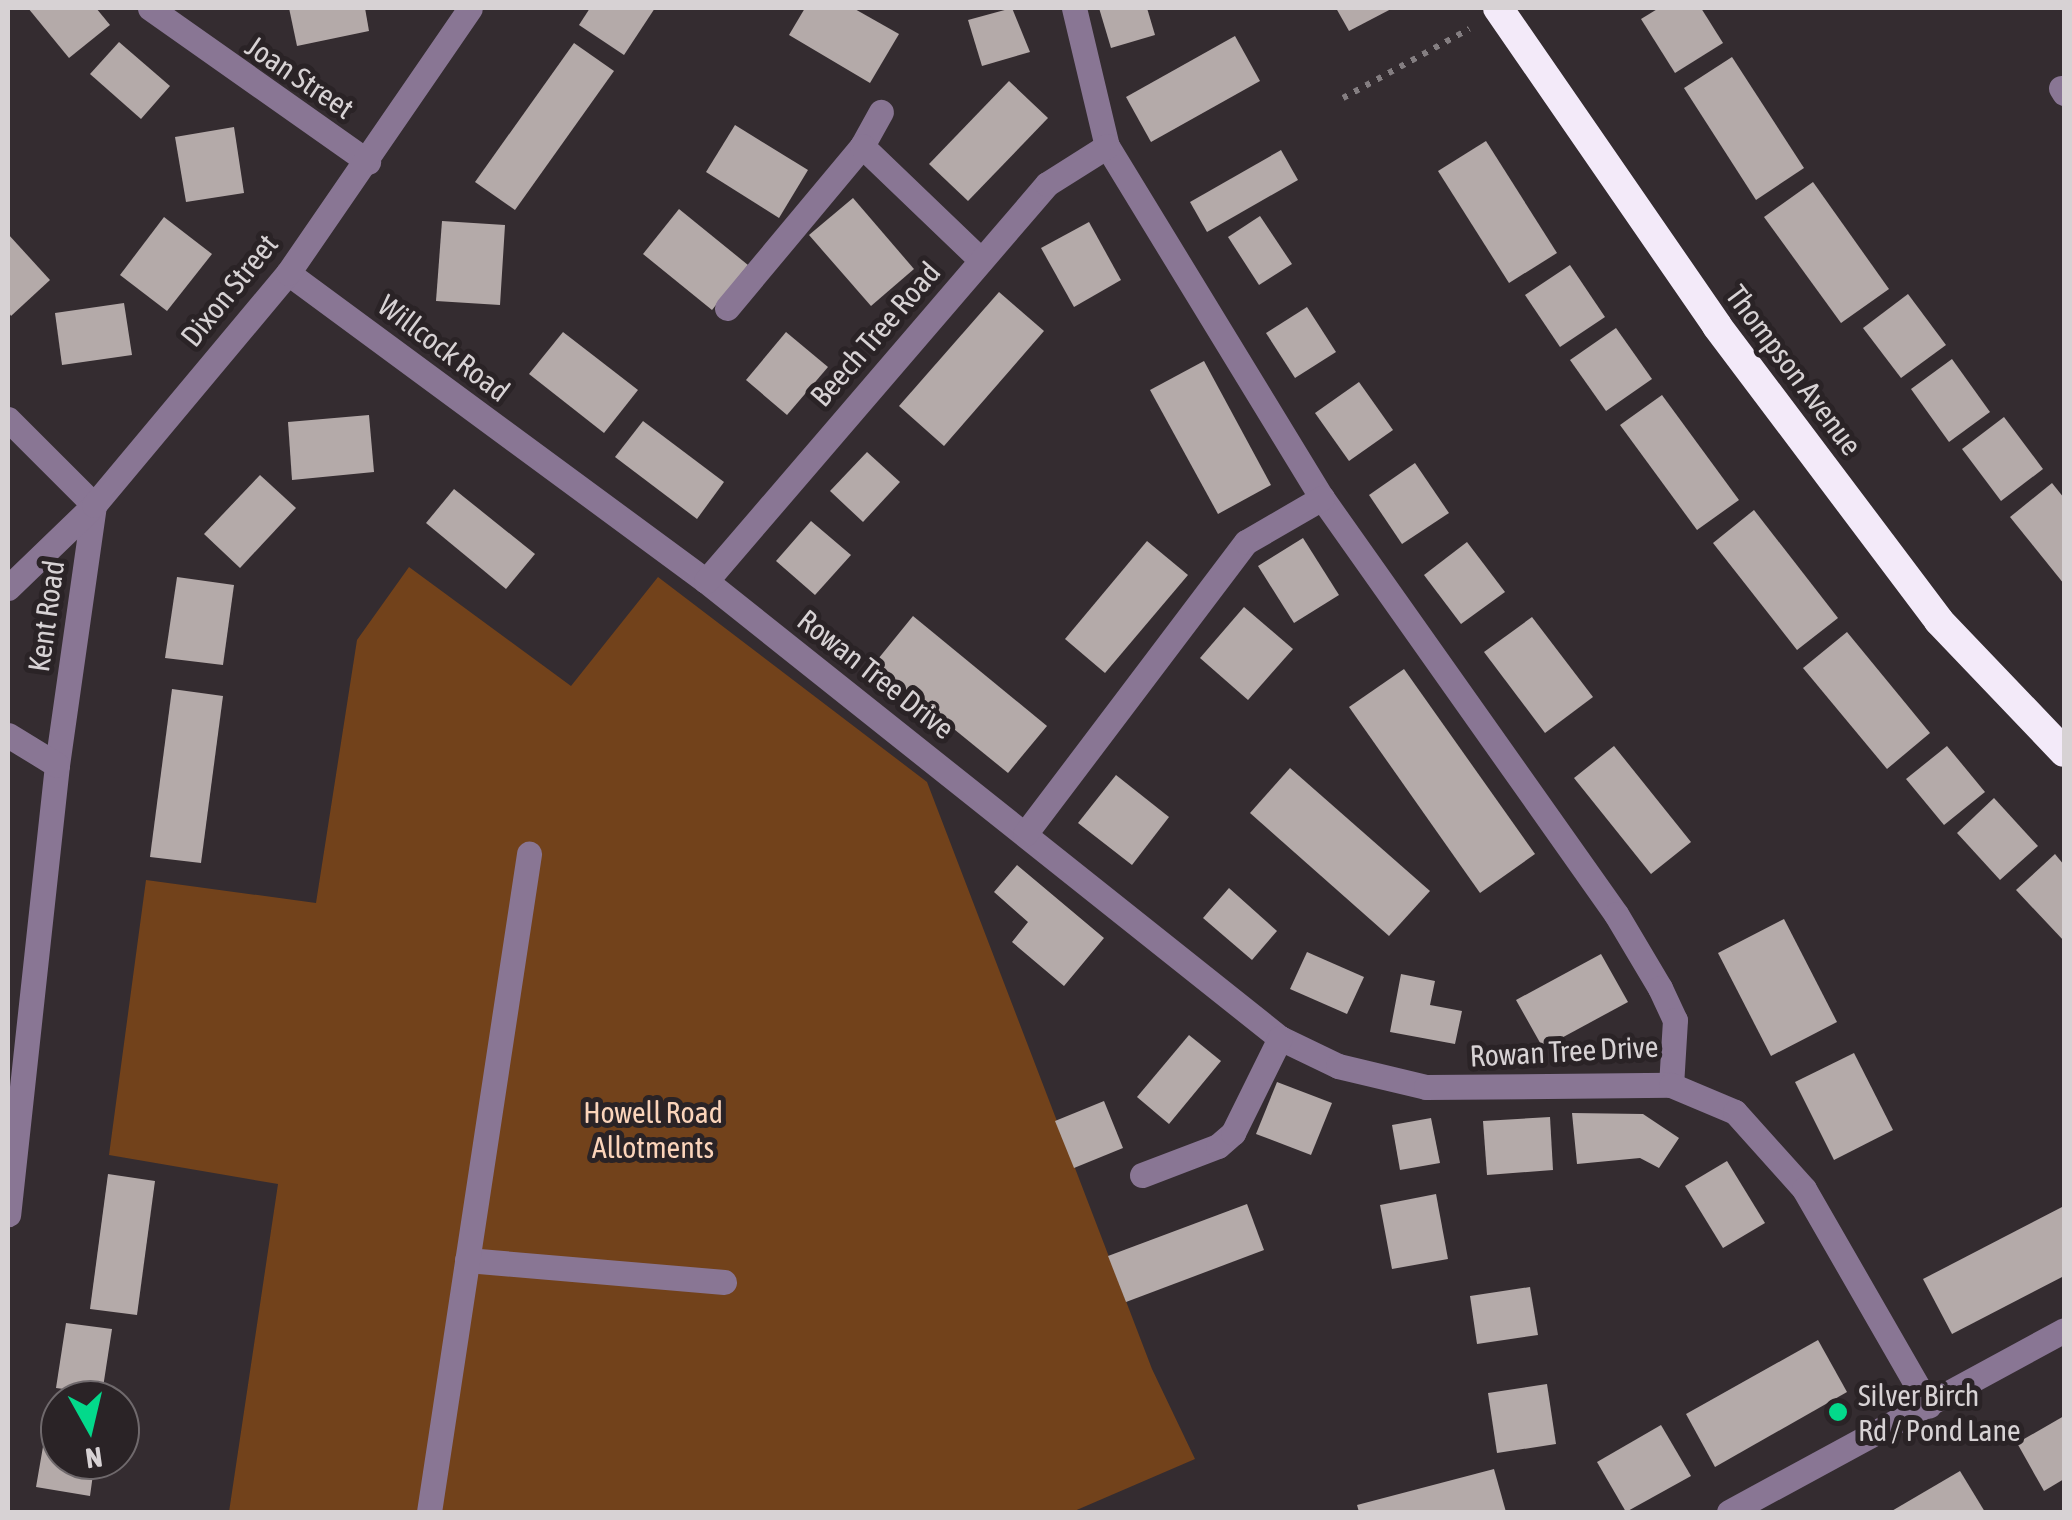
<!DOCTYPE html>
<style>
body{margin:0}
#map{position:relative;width:2072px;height:1520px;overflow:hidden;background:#342c30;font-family:"Asap Condensed",sans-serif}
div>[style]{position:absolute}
.green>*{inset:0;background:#72421b}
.building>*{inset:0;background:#b4aaa9}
.path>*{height:6px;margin-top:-3px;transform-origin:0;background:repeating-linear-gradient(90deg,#847e81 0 5px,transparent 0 13px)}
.minor>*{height:25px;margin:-12.5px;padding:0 12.5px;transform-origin:12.5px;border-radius:12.5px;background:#897694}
.highway>*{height:30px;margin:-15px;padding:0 15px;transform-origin:15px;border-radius:15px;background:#f3eaf9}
.dots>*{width:28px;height:28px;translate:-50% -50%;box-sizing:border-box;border:5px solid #2a2326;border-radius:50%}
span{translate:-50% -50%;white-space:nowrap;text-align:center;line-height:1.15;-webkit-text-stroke:10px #2a2326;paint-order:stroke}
.street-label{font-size:30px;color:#d7d2d4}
.park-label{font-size:30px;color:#fbd4ba}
.poi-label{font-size:30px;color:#d7d2d4}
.left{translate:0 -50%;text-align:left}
.frame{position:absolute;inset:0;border:10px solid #d7d2d4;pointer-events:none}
.north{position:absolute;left:40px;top:1380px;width:100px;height:100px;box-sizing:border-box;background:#2a2326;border:2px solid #6f696c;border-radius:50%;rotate:172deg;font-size:28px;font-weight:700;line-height:40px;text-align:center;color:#d7d2d4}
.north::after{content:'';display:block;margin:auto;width:35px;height:45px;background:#03d98b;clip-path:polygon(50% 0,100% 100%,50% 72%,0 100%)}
</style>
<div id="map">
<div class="green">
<i style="clip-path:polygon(409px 567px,571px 686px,658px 577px,927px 782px,1152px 1369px,1195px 1459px,1072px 1512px,229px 1512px,278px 1184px,109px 1155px,146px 880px,316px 903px,357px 640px)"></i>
</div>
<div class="building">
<i style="clip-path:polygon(28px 8px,96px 8px,110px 25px,69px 58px)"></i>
<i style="clip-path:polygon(289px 8px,365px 8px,369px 31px,297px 46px)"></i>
<i style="clip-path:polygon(590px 8px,655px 8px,624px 55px,579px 25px)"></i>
<i style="clip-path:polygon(805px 8px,853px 8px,899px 34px,870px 83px,789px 35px)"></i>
<i style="clip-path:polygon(1012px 8px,1030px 52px,982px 66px,968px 20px)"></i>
<i style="clip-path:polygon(1099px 8px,1147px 8px,1155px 35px,1111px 48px)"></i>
<i style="clip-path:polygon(1336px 8px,1393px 8px,1349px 31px)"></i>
<i style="clip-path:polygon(1659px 8px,1701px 8px,1723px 43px,1675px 73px,1641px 19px)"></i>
<i style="clip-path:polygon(1235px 36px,1260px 81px,1151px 142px,1126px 97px)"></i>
<i style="clip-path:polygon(119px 42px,170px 86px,141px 119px,90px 74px)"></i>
<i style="clip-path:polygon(574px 43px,614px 71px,515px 210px,475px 182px)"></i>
<i style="clip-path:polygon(1732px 57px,1804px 168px,1756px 200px,1684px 88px)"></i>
<i style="clip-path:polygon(1009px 81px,1048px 118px,968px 201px,929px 164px)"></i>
<i style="clip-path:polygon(735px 125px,808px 170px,779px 218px,706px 172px)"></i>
<i style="clip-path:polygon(234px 127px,244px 193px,186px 202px,175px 137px)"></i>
<i style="clip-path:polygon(1486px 141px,1557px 253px,1509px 283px,1438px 171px)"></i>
<i style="clip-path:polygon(1281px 150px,1298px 180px,1207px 232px,1190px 202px)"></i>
<i style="clip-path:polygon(1813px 182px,1889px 289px,1841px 323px,1764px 217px)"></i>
<i style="clip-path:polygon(853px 198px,914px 269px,871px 306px,809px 235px)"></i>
<i style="clip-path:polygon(679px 209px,748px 265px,712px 310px,643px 254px)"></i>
<i style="clip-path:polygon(1260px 216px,1292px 264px,1259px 285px,1228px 237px)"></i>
<i style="clip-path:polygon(164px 217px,212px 254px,167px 311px,120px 275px)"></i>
<i style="clip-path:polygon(442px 221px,505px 225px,500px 305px,436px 301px)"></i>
<i style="clip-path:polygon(1089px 222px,1121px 280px,1074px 307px,1041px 248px)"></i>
<i style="clip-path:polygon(8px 234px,50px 280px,11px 316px,8px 311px)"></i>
<i style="clip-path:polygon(1570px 265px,1605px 317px,1560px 347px,1525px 295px)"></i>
<i style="clip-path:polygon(999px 292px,1044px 331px,944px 446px,899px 406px)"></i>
<i style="clip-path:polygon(1908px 294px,1946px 345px,1901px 378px,1863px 328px)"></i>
<i style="clip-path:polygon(124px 303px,132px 355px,62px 365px,55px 313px)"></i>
<i style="clip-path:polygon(1307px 307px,1336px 352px,1295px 378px,1266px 333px)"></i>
<i style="clip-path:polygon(1616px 328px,1652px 379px,1606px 411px,1570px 360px)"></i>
<i style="clip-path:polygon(563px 332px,638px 390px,604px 433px,529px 374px)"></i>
<i style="clip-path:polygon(786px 332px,828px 367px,787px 415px,746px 380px)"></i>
<i style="clip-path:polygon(1952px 359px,1990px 412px,1949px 442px,1911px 389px)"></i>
<i style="clip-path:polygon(1204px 361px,1271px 485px,1218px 514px,1150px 390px)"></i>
<i style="clip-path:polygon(1359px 382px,1393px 430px,1349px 461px,1315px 413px)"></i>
<i style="clip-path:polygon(1662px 395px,1739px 500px,1697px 530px,1620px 425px)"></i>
<i style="clip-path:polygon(369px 415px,374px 472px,292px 480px,288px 422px)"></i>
<i style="clip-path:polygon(2004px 417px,2043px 469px,2001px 501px,1962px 449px)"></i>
<i style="clip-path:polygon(643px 421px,724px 482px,697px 519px,615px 457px)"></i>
<i style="clip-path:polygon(867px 452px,900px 482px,863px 522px,830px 491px)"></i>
<i style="clip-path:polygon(1415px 463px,1449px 513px,1402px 544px,1369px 495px)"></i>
<i style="clip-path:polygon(260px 475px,296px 508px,240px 568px,204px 534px)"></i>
<i style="clip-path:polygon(2052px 483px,2064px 498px,2064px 584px,2010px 517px)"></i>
<i style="clip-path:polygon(454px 489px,535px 554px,506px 589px,426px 523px)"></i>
<i style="clip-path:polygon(1754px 510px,1838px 618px,1797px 650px,1713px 543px)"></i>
<i style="clip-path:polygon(811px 521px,851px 555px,815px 595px,776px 561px)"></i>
<i style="clip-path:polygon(1303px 538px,1339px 595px,1294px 623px,1258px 566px)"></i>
<i style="clip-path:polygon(1147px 541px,1188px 575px,1105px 673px,1065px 639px)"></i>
<i style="clip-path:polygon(1467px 542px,1505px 592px,1461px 624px,1424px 575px)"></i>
<i style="clip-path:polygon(177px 577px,234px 585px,223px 665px,165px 658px)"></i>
<i style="clip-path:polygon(1244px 607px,1293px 649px,1248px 700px,1200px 658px)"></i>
<i style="clip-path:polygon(913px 616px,1047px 726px,1008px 773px,874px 664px)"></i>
<i style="clip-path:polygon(1532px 617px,1593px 697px,1545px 733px,1484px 652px)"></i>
<i style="clip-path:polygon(1847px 632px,1930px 733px,1887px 769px,1803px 668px)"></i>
<i style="clip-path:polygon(1404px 669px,1535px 854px,1480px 893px,1349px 707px)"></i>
<i style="clip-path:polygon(172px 689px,223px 696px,201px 863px,150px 857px)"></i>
<i style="clip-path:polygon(1614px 746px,1691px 842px,1651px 874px,1574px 778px)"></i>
<i style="clip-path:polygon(1947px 746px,1985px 792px,1944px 825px,1906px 779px)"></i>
<i style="clip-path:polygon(1290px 768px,1430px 891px,1389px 936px,1250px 813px)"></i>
<i style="clip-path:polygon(1116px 775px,1169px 817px,1132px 865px,1078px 823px)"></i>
<i style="clip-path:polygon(1994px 798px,2038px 846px,2000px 880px,1957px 833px)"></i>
<i style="clip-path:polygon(2055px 854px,2064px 865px,2064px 941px,2016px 890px)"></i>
<i style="clip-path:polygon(1017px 865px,1104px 938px,1064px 986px,1012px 942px,1028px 922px,994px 892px)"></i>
<i style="clip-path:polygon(1229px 888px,1277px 931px,1252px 960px,1203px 918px)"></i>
<i style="clip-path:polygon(1784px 919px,1837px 1022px,1771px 1056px,1718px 953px)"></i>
<i style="clip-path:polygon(1307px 952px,1364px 977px,1347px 1014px,1290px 989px)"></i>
<i style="clip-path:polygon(1601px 954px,1628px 1002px,1543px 1048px,1516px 1000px)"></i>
<i style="clip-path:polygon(1401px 974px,1435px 981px,1430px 1005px,1462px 1011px,1455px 1044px,1390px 1032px)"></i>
<i style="clip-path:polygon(1189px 1035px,1221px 1061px,1169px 1124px,1137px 1097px)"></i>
<i style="clip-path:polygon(1854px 1053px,1893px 1130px,1834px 1160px,1795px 1082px)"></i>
<i style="clip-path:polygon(1277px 1082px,1332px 1103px,1311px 1155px,1256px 1134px)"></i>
<i style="clip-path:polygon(1104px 1101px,1123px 1148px,1074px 1168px,1055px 1121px)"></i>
<i style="clip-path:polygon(1572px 1113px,1643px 1114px,1679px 1138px,1659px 1168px,1640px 1158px,1577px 1164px)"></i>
<i style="clip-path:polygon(1550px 1117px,1553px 1170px,1487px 1175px,1483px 1121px)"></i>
<i style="clip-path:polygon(1431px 1118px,1440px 1163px,1400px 1170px,1392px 1125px)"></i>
<i style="clip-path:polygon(1727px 1161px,1765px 1223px,1723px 1248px,1685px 1186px)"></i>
<i style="clip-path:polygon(108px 1174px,155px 1181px,137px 1315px,90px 1309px)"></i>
<i style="clip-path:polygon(1436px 1194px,1448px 1259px,1392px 1269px,1380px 1205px)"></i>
<i style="clip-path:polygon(1247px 1204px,1264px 1250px,1126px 1302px,1108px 1256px)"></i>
<i style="clip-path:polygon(2064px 1206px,2064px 1276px,1952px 1334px,1923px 1279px)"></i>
<i style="clip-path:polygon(1530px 1287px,1538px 1335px,1477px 1344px,1470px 1296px)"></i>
<i style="clip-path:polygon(66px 1323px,112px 1329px,102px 1394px,56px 1388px)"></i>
<i style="clip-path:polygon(1818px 1340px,1847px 1392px,1715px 1467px,1686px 1414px)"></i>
<i style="clip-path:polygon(1547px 1384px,1556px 1444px,1497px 1453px,1488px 1393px)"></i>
<i style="clip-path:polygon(49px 1412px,60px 1414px,60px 1460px,95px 1460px,90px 1496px,36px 1487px)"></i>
<i style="clip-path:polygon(2064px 1416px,2064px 1479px,2044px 1491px,2017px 1443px)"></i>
<i style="clip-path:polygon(1661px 1425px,1691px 1476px,1626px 1512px,1597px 1462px)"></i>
<i style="clip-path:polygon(1494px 1469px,1506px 1512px,1359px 1512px,1357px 1505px)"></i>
<i style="clip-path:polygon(1960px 1471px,1985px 1512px,1890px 1512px)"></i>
</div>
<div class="path">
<i style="left:1343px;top:98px;width:144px;rotate:-28.7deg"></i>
</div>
<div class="minor">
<i style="left:150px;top:8px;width:267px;rotate:35.2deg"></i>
<i style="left:1074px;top:8px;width:142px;rotate:76.6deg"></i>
<i style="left:1107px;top:146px;width:412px;rotate:58.6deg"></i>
<i style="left:1322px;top:498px;width:509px;rotate:54.75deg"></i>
<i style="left:1616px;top:914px;width:86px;rotate:59.3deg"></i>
<i style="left:1660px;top:988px;width:35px;rotate:65deg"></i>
<i style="left:1675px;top:1020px;width:65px;rotate:93.5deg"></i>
<i style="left:2061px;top:88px;width:6px;rotate:59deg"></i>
<i style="left:862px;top:146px;width:39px;rotate:-61deg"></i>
<i style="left:288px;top:273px;width:519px;rotate:36.38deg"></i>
<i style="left:706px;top:581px;width:734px;rotate:38.53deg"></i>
<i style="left:1280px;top:1038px;width:64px;rotate:25.8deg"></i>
<i style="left:1338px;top:1066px;width:90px;rotate:13.4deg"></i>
<i style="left:1426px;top:1087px;width:245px;rotate:-0.5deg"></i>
<i style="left:1671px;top:1085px;width:69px;rotate:22.9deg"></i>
<i style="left:1735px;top:1112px;width:103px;rotate:48.1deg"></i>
<i style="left:1804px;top:1189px;width:250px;rotate:60.1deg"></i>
<i style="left:727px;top:308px;width:211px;rotate:-50.2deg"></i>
<i style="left:862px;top:146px;width:165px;rotate:43.8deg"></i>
<i style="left:8px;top:419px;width:122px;rotate:45deg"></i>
<i style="left:94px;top:505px;width:263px;rotate:98.1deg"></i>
<i style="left:57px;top:765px;width:452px;rotate:96.2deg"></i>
<i style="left:706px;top:581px;width:523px;rotate:-49.34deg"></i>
<i style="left:1047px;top:184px;width:71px;rotate:-32.3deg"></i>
<i style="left:8px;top:588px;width:120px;rotate:-44deg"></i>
<i style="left:94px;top:505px;width:302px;rotate:-50.1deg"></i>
<i style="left:288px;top:273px;width:321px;rotate:-55.5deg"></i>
<i style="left:8px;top:735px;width:57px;rotate:31.5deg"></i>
<i style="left:1025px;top:834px;width:366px;rotate:-52.9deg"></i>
<i style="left:1246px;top:542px;width:88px;rotate:-30.1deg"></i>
<i style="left:1142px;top:1175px;width:81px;rotate:-20.9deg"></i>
<i style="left:1218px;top:1146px;width:20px;rotate:-41deg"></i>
<i style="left:1233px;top:1133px;width:106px;rotate:-63.7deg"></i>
<i style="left:467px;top:1260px;width:258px;rotate:4.9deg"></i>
<i style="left:429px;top:1512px;width:666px;rotate:-81.36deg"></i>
<i style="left:1729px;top:1512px;width:381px;rotate:-28.5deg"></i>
</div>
<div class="highway">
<i style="left:1498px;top:8px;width:386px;rotate:55.4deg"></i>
<i style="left:1717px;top:326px;width:369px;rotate:53deg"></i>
<i style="left:1939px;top:621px;width:181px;rotate:46.3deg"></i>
</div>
<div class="dots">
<i style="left:1838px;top:1412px;background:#03d98b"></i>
</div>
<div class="street-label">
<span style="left:300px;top:77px;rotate:34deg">Joan Street</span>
<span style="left:229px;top:290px;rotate:-51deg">Dixon Street</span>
<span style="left:875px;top:334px;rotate:-49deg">Beech Tree Road</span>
<span style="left:444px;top:348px;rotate:37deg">Willcock Road</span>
<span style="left:1794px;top:370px;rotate:53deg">Thompson Avenue</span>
<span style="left:46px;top:616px;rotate:-82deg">Kent Road</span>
<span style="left:876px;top:674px;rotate:38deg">Rowan Tree Drive</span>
<span style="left:1564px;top:1051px;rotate:-3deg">Rowan Tree Drive</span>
</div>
<div class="park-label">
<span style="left:653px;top:1129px">Howell Road<br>Allotments</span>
</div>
<div class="poi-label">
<span class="left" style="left:1858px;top:1412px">Silver Birch<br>Rd / Pond Lane</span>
</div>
<div class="frame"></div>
<div class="north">N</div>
</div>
